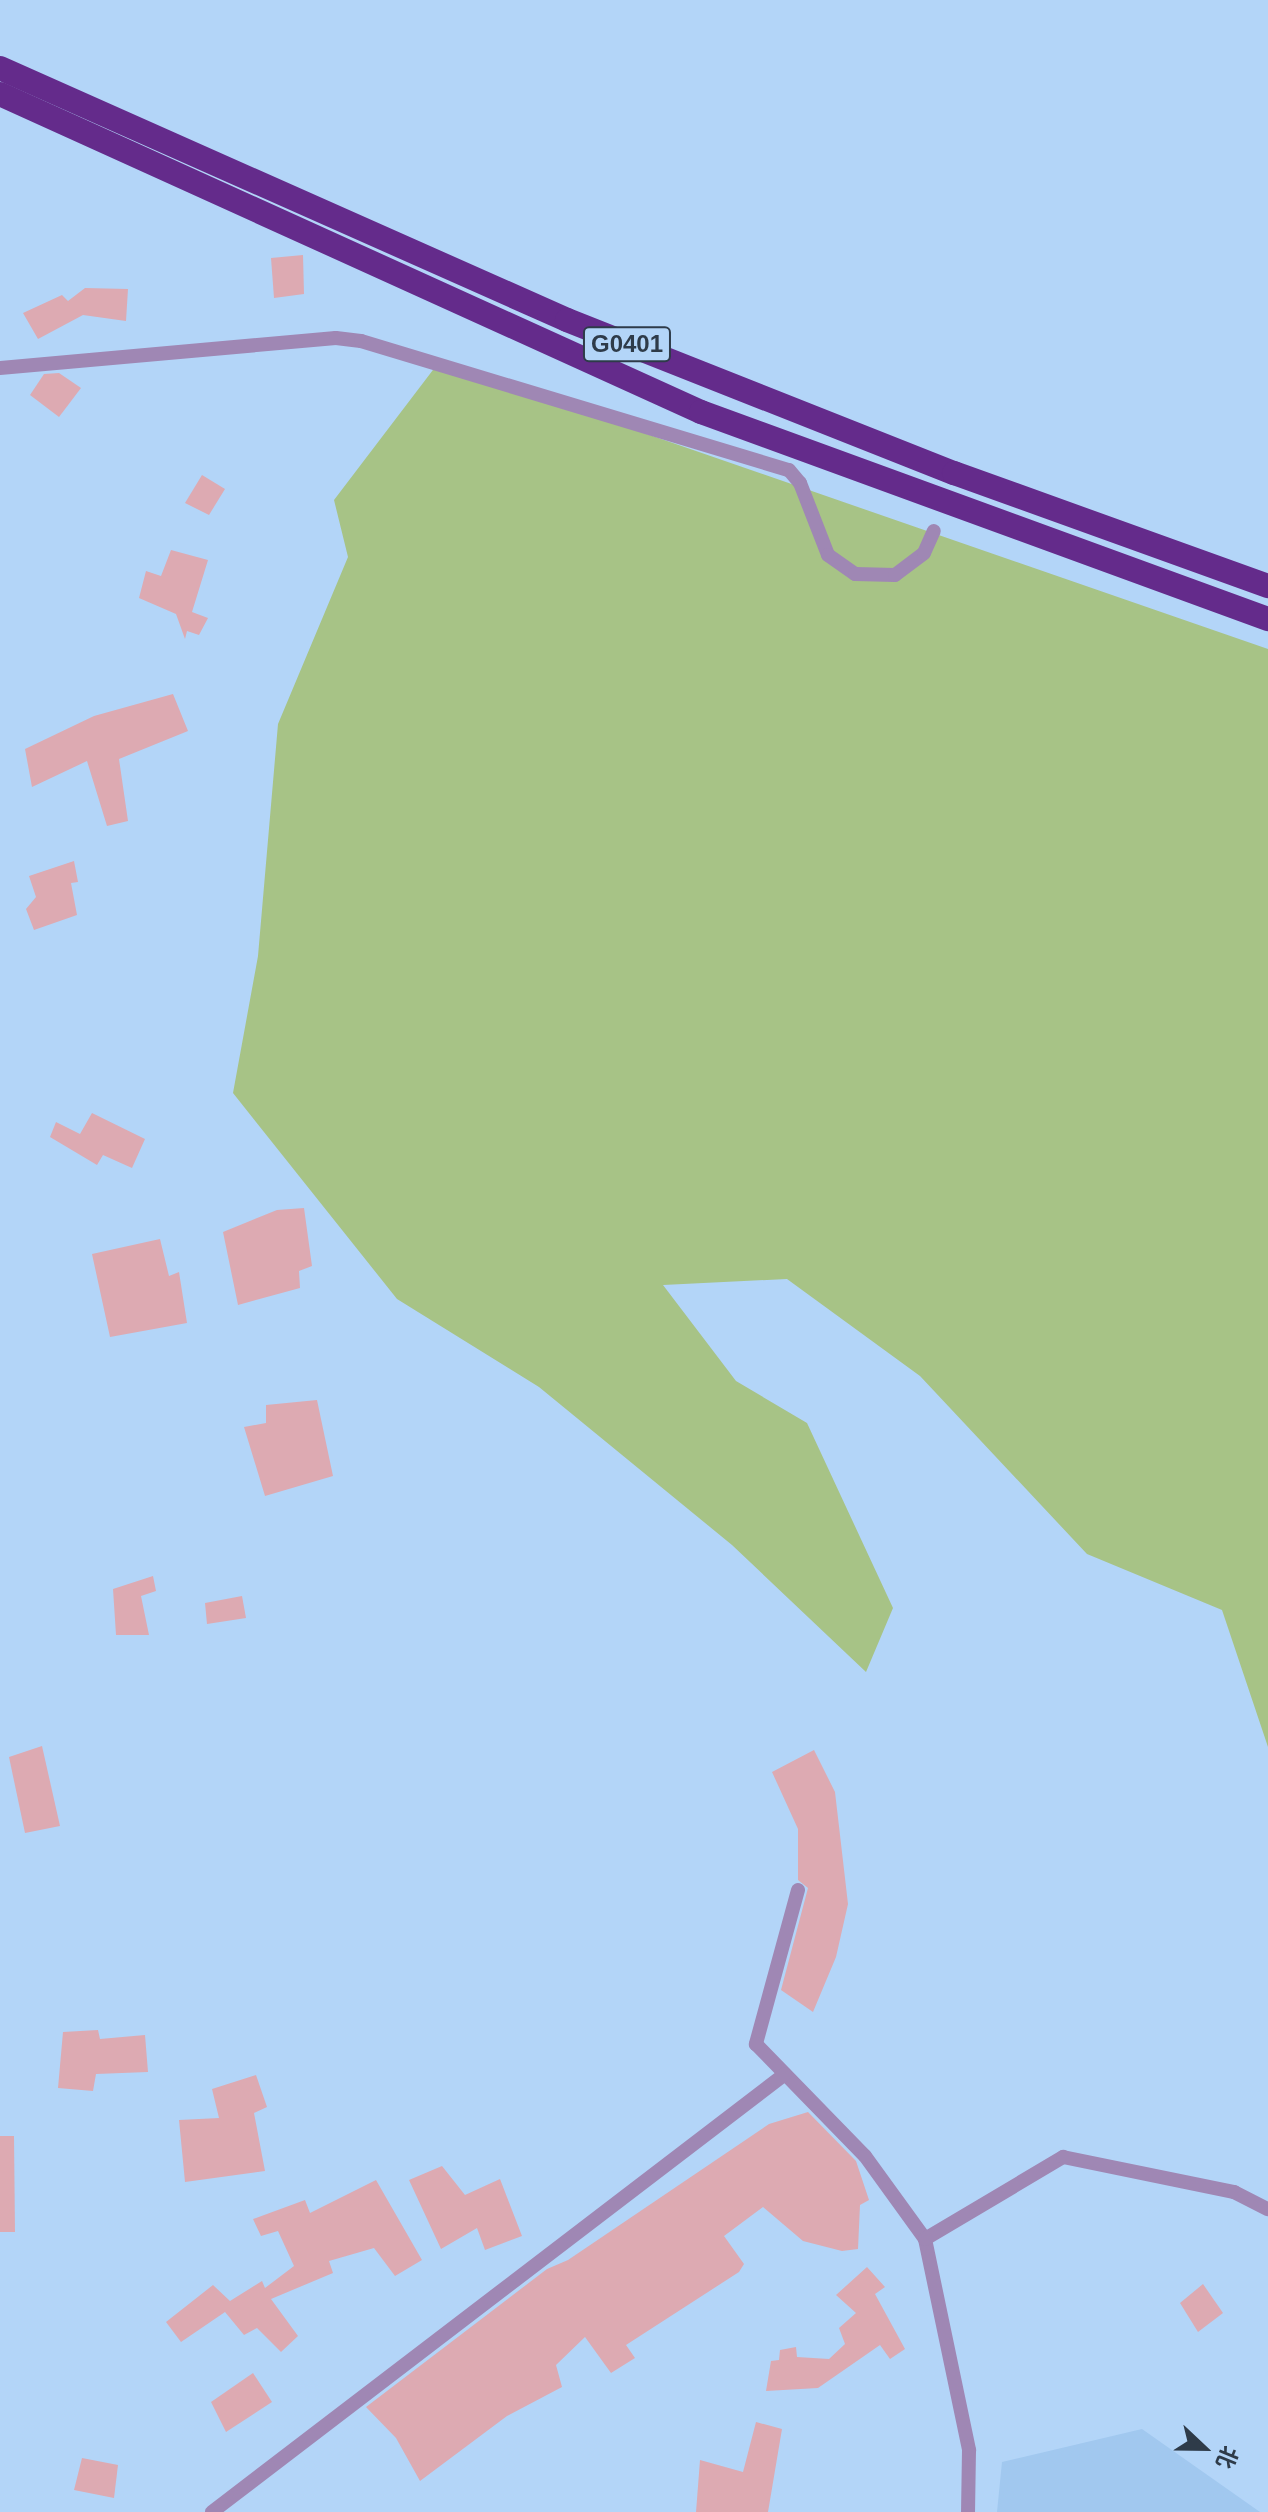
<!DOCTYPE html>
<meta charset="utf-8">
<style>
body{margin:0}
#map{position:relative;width:1268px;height:2512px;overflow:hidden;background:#b3d5f8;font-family:Helvetica,"Noto Sans SC",sans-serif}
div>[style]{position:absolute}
.built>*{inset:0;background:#a1c8ef}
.green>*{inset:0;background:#a7c386}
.building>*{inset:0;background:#ddaab2}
.minor>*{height:14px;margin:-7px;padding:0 7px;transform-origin:7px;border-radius:7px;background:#9f87b4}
.motorway>*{height:24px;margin:-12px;padding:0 12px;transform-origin:12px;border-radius:12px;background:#642b8b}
span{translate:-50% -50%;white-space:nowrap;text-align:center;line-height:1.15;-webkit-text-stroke:7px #b3d5f8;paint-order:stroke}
.shield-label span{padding:2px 6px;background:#b3d5f8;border:2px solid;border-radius:6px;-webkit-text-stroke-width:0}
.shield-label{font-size:24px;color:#2e3b49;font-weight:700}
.north{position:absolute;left:1164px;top:2408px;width:80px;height:80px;-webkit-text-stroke:6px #b3d5f8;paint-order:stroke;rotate:112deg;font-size:22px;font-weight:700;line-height:32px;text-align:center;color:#2e3b49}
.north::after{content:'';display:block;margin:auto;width:28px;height:36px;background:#2e3b49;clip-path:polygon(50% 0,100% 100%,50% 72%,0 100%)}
</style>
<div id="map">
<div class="built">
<i style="clip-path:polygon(1142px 2429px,1260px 2512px,997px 2512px,1002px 2462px)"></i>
</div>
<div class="green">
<i style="clip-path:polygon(439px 362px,1268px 649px,1268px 1747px,1222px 1610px,1087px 1554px,920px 1376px,787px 1279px,663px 1285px,736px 1381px,807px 1423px,893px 1608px,866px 1672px,732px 1545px,539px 1387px,397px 1299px,233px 1093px,258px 956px,278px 724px,348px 557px,334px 500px)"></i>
</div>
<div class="building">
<i style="clip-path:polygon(303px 255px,304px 294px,274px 298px,271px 258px)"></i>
<i style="clip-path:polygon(85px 288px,128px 289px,126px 321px,83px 315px,38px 339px,23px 313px,62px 295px,68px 301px)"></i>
<i style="clip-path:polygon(59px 373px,81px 388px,59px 417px,30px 395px,44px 374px)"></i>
<i style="clip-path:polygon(202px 475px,225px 489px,209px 515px,185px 503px)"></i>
<i style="clip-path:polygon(171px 550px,208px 560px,192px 612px,208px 618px,199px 635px,187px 631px,185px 639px,176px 614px,139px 598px,146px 571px,161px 576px)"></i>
<i style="clip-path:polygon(173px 694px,188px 731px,119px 759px,128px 821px,107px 826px,87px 761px,32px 787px,25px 749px,94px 716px)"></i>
<i style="clip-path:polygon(74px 861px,78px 882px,71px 883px,77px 915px,34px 930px,26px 909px,36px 897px,29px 876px)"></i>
<i style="clip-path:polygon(92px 1113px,145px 1139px,132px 1168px,103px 1155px,97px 1165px,50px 1137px,56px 1122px,80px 1134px)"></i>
<i style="clip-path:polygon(304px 1208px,312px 1266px,299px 1271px,300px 1288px,238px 1305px,223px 1232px,277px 1210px)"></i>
<i style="clip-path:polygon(160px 1239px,169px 1276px,179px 1272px,187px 1323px,110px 1337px,92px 1254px)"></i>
<i style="clip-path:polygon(317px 1400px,333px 1476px,265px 1496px,244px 1427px,266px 1423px,266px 1405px)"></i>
<i style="clip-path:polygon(153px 1576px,156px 1591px,141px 1596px,149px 1635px,116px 1635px,113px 1589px)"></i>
<i style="clip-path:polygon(242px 1596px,246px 1618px,207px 1624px,205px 1603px)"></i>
<i style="clip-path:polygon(42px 1746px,60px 1826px,25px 1833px,9px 1757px)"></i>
<i style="clip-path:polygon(814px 1750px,835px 1792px,848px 1904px,836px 1957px,813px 2012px,781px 1990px,808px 1888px,798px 1880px,798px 1829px,772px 1772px)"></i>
<i style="clip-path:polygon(98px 2030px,100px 2039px,145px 2035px,148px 2072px,96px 2074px,93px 2091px,58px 2088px,63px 2032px)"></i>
<i style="clip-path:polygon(256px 2075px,267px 2107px,254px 2113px,265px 2171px,185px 2182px,179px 2120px,219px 2118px,212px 2089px)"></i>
<i style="clip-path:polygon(808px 2112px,856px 2161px,869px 2200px,860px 2205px,858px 2249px,842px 2251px,803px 2241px,763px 2207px,724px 2236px,744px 2264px,739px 2272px,626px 2345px,635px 2358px,611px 2373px,585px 2337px,556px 2365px,562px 2387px,507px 2416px,420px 2481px,396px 2438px,366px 2407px,547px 2269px,568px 2260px,769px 2124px)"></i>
<i style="clip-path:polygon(0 2136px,14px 2136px,15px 2232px,0 2232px)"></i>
<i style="clip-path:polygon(442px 2166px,465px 2195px,500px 2179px,522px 2236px,485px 2250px,477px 2228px,441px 2249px,409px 2180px)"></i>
<i style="clip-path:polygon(376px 2180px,422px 2260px,395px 2276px,374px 2248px,329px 2261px,333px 2273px,271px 2299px,298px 2336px,281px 2352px,257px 2328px,244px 2335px,225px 2312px,181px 2342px,166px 2322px,213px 2285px,230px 2301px,262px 2281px,265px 2288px,294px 2266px,278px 2231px,261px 2236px,253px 2219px,305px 2200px,310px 2213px)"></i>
<i style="clip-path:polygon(867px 2267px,885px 2287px,875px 2294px,905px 2349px,890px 2359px,880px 2345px,818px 2388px,766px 2391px,771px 2361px,779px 2360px,780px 2350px,796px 2347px,797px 2357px,829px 2359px,845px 2344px,839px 2328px,856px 2313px,836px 2295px)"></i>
<i style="clip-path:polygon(1203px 2284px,1223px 2313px,1198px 2332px,1180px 2303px)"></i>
<i style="clip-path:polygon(253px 2373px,272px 2402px,226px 2432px,211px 2402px)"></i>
<i style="clip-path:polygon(756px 2422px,782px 2429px,768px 2512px,696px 2512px,700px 2460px,743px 2472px)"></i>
<i style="clip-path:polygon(82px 2458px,118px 2465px,114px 2498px,74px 2490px)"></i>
</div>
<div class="minor">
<i style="left:0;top:368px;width:337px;rotate:-5.1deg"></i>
<i style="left:336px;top:338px;width:25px;rotate:7deg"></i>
<i style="left:361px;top:341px;width:447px;rotate:16.8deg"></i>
<i style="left:789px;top:470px;width:17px;rotate:50deg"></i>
<i style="left:800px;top:483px;width:77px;rotate:68.7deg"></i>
<i style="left:828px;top:555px;width:33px;rotate:35deg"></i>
<i style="left:855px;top:574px;width:40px;rotate:1.4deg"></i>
<i style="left:895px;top:575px;width:36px;rotate:-37deg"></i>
<i style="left:924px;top:553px;width:24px;rotate:-66deg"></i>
<i style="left:798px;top:1890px;width:160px;rotate:105.3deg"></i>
<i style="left:756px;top:2044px;width:156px;rotate:45.8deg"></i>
<i style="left:865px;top:2156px;width:102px;rotate:54.1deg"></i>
<i style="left:925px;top:2239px;width:216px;rotate:78.2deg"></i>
<i style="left:969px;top:2450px;width:62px;rotate:90.9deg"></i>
<i style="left:925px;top:2239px;width:161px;rotate:-30.7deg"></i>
<i style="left:1063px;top:2157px;width:175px;rotate:11.6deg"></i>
<i style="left:1234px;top:2192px;width:38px;rotate:27deg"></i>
<i style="left:212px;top:2512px;width:721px;rotate:-37.39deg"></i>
</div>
<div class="motorway">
<i style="left:0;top:68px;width:620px;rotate:23.96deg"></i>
<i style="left:567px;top:320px;width:416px;rotate:21.6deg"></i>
<i style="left:954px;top:473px;width:334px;rotate:19.8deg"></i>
<i style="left:0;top:94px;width:770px;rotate:24.4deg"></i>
<i style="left:701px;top:412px;width:604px;rotate:20.06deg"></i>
</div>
<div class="shield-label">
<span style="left:627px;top:344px">G0401</span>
</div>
<div class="north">北</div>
</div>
